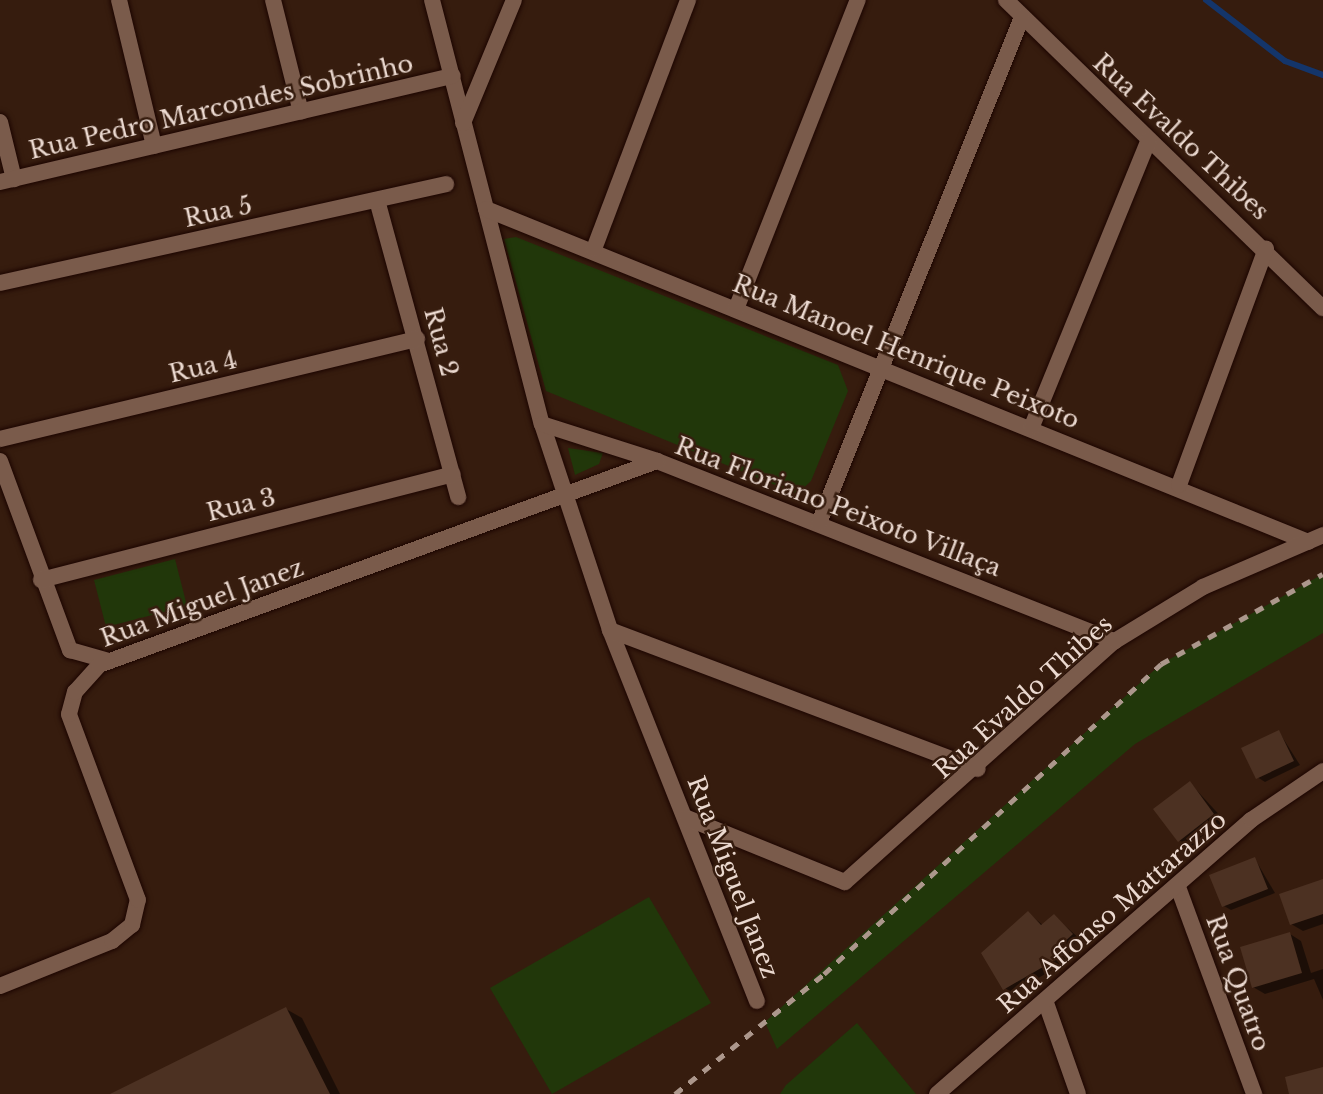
<!DOCTYPE html>
<meta charset="utf-8">
<style>
body{margin:0}
#map{position:relative;width:1323px;height:1094px;overflow:hidden;background:#361c0e;font-family:"Libre Baskerville",serif}
div>[style]{position:absolute}
.green>*{inset:0;background:#21370a}
.shadow>*{inset:0;background:#0007}
.stream>*{height:6px;margin:-3px;padding:0 3px;transform-origin:3px;border-radius:3px;background:#14356a}
.building>*{inset:0;background:#4c3122}
.roads{filter:drop-shadow(0 0 2px #1c0500) drop-shadow(0 0 2px #1c0500)}
.minor>*{height:16px;margin:-8px;padding:0 8px;transform-origin:8px;border-radius:8px;background:#7a5b4b}
.rail>*{height:5px;margin-top:-2.5px;transform-origin:0;background:repeating-linear-gradient(90deg,#ac978c 0 9px,transparent 0 18px)}
span{translate:-50% -50%;white-space:nowrap;text-align:center;line-height:1.15;-webkit-text-stroke:5px #361c0e;paint-order:stroke}
.street-label{font-size:24px;color:#ebd9d0}
</style>
<div id="map">
<div class="green">
<i style="clip-path:polygon(516px 237px,838px 365px,848px 391px,811px 481px,797px 494px,546px 391px,504px 239px)"></i>
<i style="clip-path:polygon(568px 448px,603px 453px,599px 464px,575px 475px)"></i>
<i style="clip-path:polygon(175px 559px,187px 606px,106px 627px,94px 580px)"></i>
<i style="clip-path:polygon(1323px 574px,1323px 633px,1135px 744px,777px 1049px,765px 1022px,1161px 664px)"></i>
<i style="clip-path:polygon(649px 897px,711px 1003px,552px 1094px,490px 988px)"></i>
<i style="clip-path:polygon(857px 1023px,916px 1094px,780px 1094px,786px 1085px)"></i>
</div>
<div class="shadow">
<i style="clip-path:polygon(1279px 732px,1300px 765px,1265px 782px,1257px 777px)"></i>
<i style="clip-path:polygon(1190px 783px,1225px 821px,1191px 847px,1179px 840px)"></i>
<i style="clip-path:polygon(1255px 859px,1275px 893px,1231px 910px,1224px 906px)"></i>
<i style="clip-path:polygon(1323px 881px,1323px 924px,1303px 931px,1291px 924px)"></i>
<i style="clip-path:polygon(1028px 913px,1044px 926px,1054px 916px,1080px 939px,1068px 949px,1075px 957px,1012px 993px,1005px 988px)"></i>
<i style="clip-path:polygon(1290px 934px,1301px 941px,1311px 973px,1323px 969px,1323px 1000px,1314px 979px,1265px 994px,1253px 987px)"></i>
<i style="clip-path:polygon(286px 1009px,302px 1018px,340px 1094px,114px 1094px)"></i>
</div>
<div class="stream">
<i style="left:1206px;top:0;width:100px;rotate:37.7deg"></i>
<i style="left:1285px;top:61px;width:40px;rotate:20.2deg"></i>
</div>
<div class="building">
<i style="clip-path:polygon(1279px 730px,1294px 761px,1256px 779px,1241px 748px)"></i>
<i style="clip-path:polygon(1190px 781px,1214px 814px,1178px 842px,1153px 809px)"></i>
<i style="clip-path:polygon(1255px 857px,1268px 889px,1222px 907px,1209px 875px)"></i>
<i style="clip-path:polygon(1323px 879px,1323px 914px,1290px 925px,1279px 894px)"></i>
<i style="clip-path:polygon(1028px 911px,1041px 925px,1054px 914px,1073px 934px,1062px 944px,1069px 952px,1003px 990px,981px 953px)"></i>
<i style="clip-path:polygon(1290px 932px,1302px 973px,1252px 988px,1240px 947px)"></i>
<i style="clip-path:polygon(286px 1007px,330px 1094px,110px 1094px)"></i>
<i style="clip-path:polygon(1323px 1067px,1323px 1094px,1289px 1094px,1285px 1077px)"></i>
</div>
<div class="roads">
<div class="minor">
<i style="left:119px;top:0;width:150px;rotate:76.5deg"></i>
<i style="left:273px;top:0;width:115px;rotate:76deg"></i>
<i style="left:432px;top:0;width:438px;rotate:75.5deg"></i>
<i style="left:542px;top:424px;width:217px;rotate:71.7deg"></i>
<i style="left:610px;top:630px;width:399px;rotate:68.4deg"></i>
<i style="left:1006px;top:0;width:442px;rotate:44.2deg"></i>
<i style="left:0;top:122px;width:59px;rotate:76.2deg"></i>
<i style="left:463px;top:123px;width:133px;rotate:-67.5deg"></i>
<i style="left:0;top:182px;width:465px;rotate:-13.2deg"></i>
<i style="left:377px;top:200px;width:308px;rotate:74.7deg"></i>
<i style="left:486px;top:209px;width:887px;rotate:22.05deg"></i>
<i style="left:594px;top:249px;width:266px;rotate:-69.3deg"></i>
<i style="left:0;top:283px;width:457px;rotate:-12.5deg"></i>
<i style="left:736px;top:309px;width:332px;rotate:-68.5deg"></i>
<i style="left:542px;top:424px;width:121px;rotate:17.8deg"></i>
<i style="left:657px;top:461px;width:492px;rotate:21.5deg"></i>
<i style="left:1032px;top:426px;width:309px;rotate:-67.8deg"></i>
<i style="left:0;top:439px;width:429px;rotate:-13.5deg"></i>
<i style="left:0;top:461px;width:202px;rotate:69.7deg"></i>
<i style="left:70px;top:650px;width:41px;rotate:15.8deg"></i>
<i style="left:1179px;top:485px;width:252px;rotate:-69.8deg"></i>
<i style="left:819px;top:523px;width:545px;rotate:-68.14deg"></i>
<i style="left:41px;top:580px;width:425px;rotate:-14.4deg"></i>
<i style="left:610px;top:630px;width:393px;rotate:20.7deg"></i>
<i style="left:687px;top:818px;width:170px;rotate:22.1deg"></i>
<i style="left:845px;top:882px;width:362px;rotate:-41.8deg"></i>
<i style="left:1115px;top:641px;width:103px;rotate:-31.5deg"></i>
<i style="left:1203px;top:587px;width:131px;rotate:-23.4deg"></i>
<i style="left:1178px;top:887px;width:221px;rotate:69.8deg"></i>
<i style="left:0;top:986px;width:121px;rotate:-21.9deg"></i>
<i style="left:112px;top:941px;width:26px;rotate:-39deg"></i>
<i style="left:132px;top:925px;width:26px;rotate:-77deg"></i>
<i style="left:138px;top:900px;width:198px;rotate:-110.4deg"></i>
<i style="left:69px;top:714px;width:23px;rotate:-75deg"></i>
<i style="left:75px;top:692px;width:36px;rotate:-48deg"></i>
<i style="left:99px;top:665px;width:594px;rotate:-20.08deg"></i>
<i style="left:1046px;top:1003px;width:96px;rotate:70.6deg"></i>
<i style="left:937px;top:1094px;width:417px;rotate:-41.1deg"></i>
<i style="left:1251px;top:820px;width:87px;rotate:-34.2deg"></i>
</div>
</div>
<div class="rail">
<i style="left:675px;top:1094px;width:191px;rotate:-38.8deg"></i>
<i style="left:824px;top:974px;width:458px;rotate:-42.6deg"></i>
<i style="left:1161px;top:664px;width:185px;rotate:-29.1deg"></i>
</div>
<div class="street-label">
<span style="left:221px;top:107px;rotate:-13deg">Rua Pedro Marcondes Sobrinho</span>
<span style="left:1181px;top:137px;rotate:43deg">Rua Evaldo Thibes</span>
<span style="left:218px;top:212px;rotate:-12deg">Rua 5</span>
<span style="left:441px;top:342px;rotate:75deg">Rua 2</span>
<span style="left:906px;top:352px;rotate:22deg">Rua Manoel Henrique Peixoto</span>
<span style="left:203px;top:367px;rotate:-13deg">Rua 4</span>
<span style="left:241px;top:505px;rotate:-14deg">Rua 3</span>
<span style="left:838px;top:507px;rotate:21deg">Rua Floriano Peixoto Villaça</span>
<span style="left:202px;top:603px;rotate:-20deg">Rua Miguel Janez</span>
<span style="left:1023px;top:697px;rotate:-42deg">Rua Evaldo Thibes</span>
<span style="left:733px;top:877px;rotate:69deg">Rua Miguel Janez</span>
<span style="left:1112px;top:912px;rotate:-41deg">Rua Affonso Mattarazzo</span>
<span style="left:1238px;top:983px;rotate:70deg">Rua Quatro</span>
</div>
</div>
